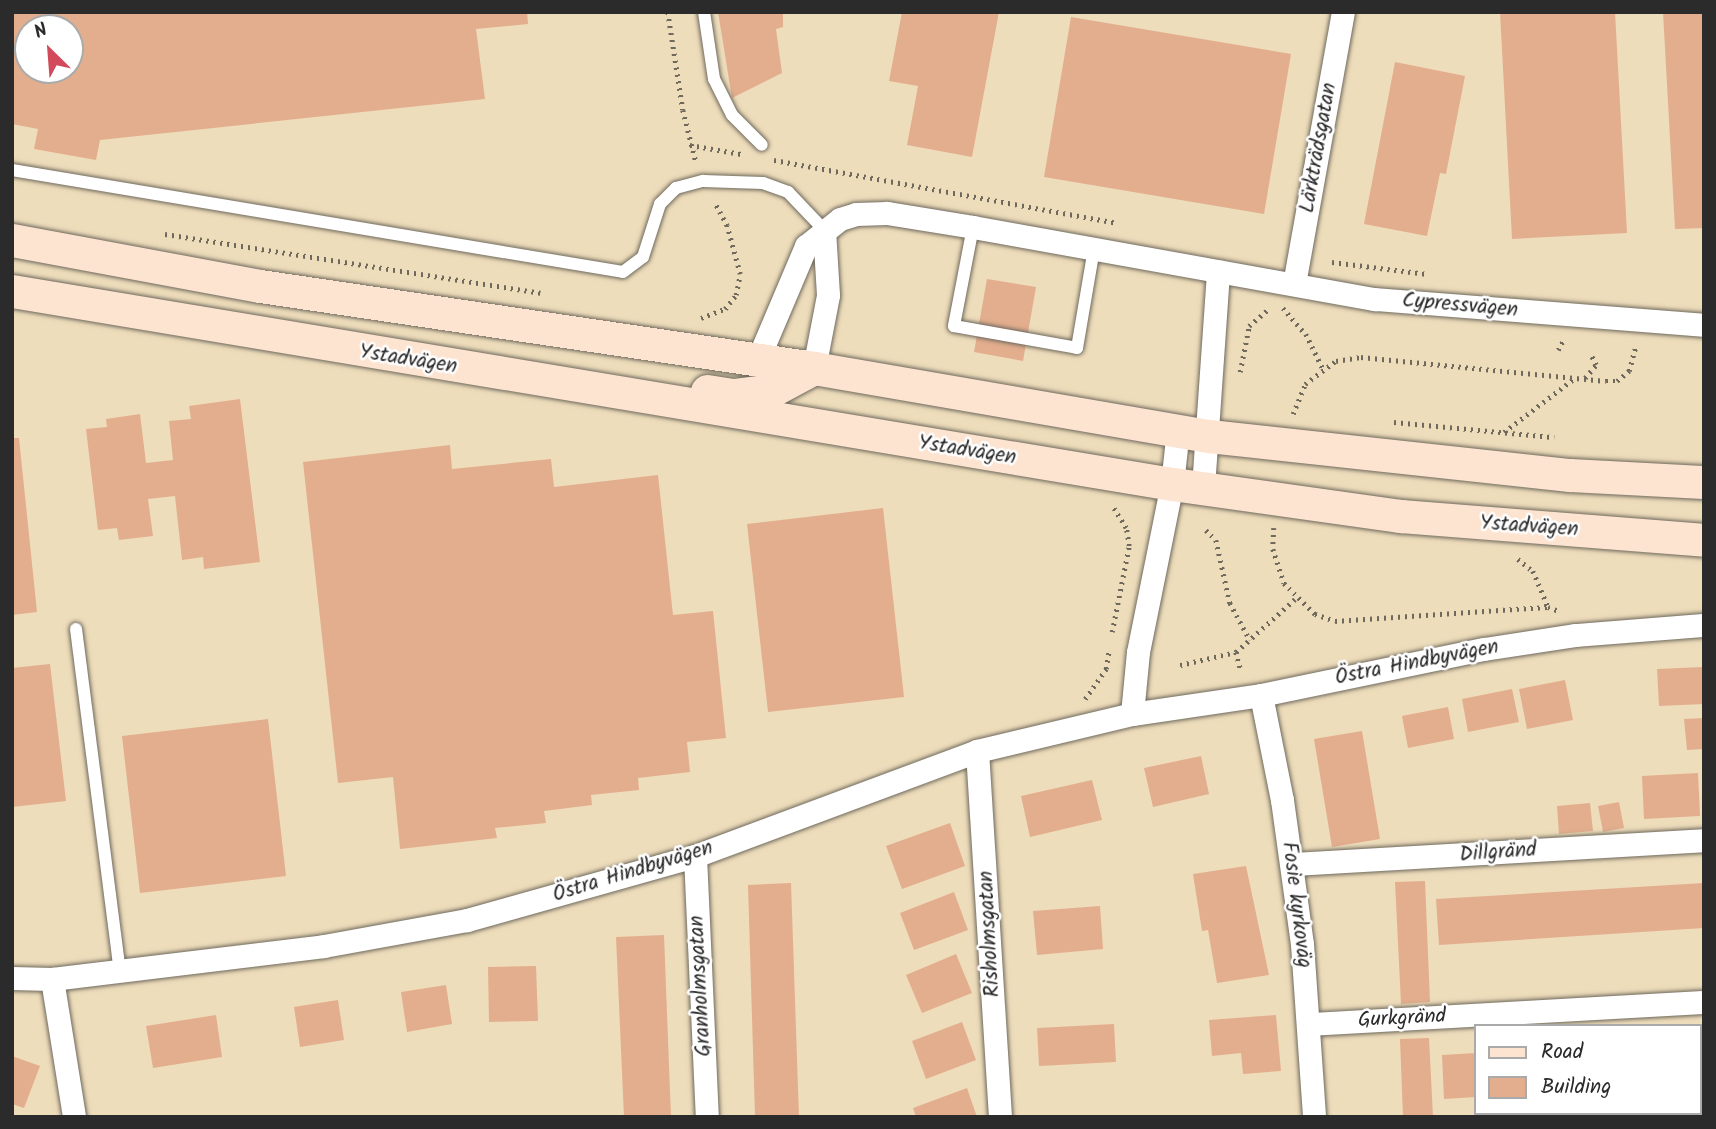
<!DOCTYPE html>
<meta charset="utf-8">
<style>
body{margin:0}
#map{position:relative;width:1716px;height:1129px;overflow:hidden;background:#edb;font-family:Kalam,sans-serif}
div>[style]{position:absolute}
.building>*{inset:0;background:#e3ae8e}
.path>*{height:4.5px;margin-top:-2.25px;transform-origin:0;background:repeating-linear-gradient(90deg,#6f695d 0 2px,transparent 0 7px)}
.roads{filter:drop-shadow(0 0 2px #6f695d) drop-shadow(0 0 2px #6f695d)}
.lane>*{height:12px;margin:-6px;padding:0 6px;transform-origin:6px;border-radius:6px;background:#fff}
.street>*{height:23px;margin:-11.5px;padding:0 11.5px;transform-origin:11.5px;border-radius:11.5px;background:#fff}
.secondary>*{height:33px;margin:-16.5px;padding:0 16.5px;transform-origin:16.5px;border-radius:16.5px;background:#fde4d1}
span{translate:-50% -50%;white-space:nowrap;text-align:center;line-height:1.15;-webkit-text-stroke:5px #fff;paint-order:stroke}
.street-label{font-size:21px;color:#2b2b2b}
.frame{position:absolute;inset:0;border:14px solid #2b2b2b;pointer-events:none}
.legend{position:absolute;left:1474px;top:1024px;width:228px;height:91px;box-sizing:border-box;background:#fff;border:2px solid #aaa;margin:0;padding:9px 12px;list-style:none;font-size:21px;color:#2b2b2b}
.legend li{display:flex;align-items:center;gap:14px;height:35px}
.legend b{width:35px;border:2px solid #aaa}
.north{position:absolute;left:14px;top:14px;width:70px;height:70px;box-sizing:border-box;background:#fff;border:2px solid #aaa;border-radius:50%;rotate:335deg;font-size:19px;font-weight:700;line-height:28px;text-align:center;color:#2b2b2b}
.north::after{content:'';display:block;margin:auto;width:24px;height:32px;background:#d1495b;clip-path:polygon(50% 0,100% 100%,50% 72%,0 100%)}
</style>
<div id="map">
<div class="building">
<i style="clip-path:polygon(evenodd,12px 12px,527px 12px,528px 24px,476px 29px,485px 99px,100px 140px,96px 160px,34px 149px,38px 129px,12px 124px,12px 12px,28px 28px,70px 28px,70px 70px,28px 70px,28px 28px)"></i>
<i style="clip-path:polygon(718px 12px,783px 12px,783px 27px,776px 29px,782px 73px,732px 98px)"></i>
<i style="clip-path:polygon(902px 12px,999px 12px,972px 157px,907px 145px,918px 86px,889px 81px)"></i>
<i style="clip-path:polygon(1500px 12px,1615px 12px,1627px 233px,1512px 239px)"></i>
<i style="clip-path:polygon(1663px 12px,1704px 12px,1704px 228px,1675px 229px)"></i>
<i style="clip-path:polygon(1071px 17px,1291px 54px,1264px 214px,1044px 177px)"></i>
<i style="clip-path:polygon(1395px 62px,1465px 76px,1446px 174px,1440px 173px,1427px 236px,1364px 224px)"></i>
<i style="clip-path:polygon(987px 279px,1036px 287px,1023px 361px,974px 352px)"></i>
<i style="clip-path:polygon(240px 399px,260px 562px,204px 569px,203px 557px,182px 560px,175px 496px,148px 499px,153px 536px,119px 540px,117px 528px,98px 530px,86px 429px,107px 427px,106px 419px,140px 414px,146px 463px,173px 460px,169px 421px,191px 419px,189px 406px)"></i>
<i style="clip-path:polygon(12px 438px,19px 438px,37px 612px,12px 615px)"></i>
<i style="clip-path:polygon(450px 445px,452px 469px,551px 459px,554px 487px,658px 475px,673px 615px,713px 611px,726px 738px,687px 742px,690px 772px,638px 778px,639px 790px,591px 795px,592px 805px,544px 811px,546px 823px,495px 828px,497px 838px,400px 849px,393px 777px,338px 783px,303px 462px)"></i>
<i style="clip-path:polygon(883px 508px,904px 697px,768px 712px,747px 524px)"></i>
<i style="clip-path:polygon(50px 664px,66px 801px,12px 807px,12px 668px)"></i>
<i style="clip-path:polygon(1703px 667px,1704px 704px,1659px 706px,1657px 669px)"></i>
<i style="clip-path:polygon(1565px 680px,1573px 720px,1527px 729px,1519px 689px)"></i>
<i style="clip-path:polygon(1512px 689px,1519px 722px,1468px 732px,1462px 699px)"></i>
<i style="clip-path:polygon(1448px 707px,1454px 739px,1408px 748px,1402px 716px)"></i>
<i style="clip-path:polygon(1704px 718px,1704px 749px,1687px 750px,1684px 719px)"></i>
<i style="clip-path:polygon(268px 719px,286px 876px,140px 893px,122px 736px)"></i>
<i style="clip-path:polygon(1362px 731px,1380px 839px,1332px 847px,1314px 739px)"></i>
<i style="clip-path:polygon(1201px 756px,1209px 794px,1153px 807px,1144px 768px)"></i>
<i style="clip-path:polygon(1698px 773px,1700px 816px,1644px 819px,1642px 776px)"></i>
<i style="clip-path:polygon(1092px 780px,1102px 820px,1030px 837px,1021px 796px)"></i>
<i style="clip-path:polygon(1619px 802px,1624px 828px,1603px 832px,1598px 806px)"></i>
<i style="clip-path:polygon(1590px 803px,1593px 831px,1559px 834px,1557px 806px)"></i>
<i style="clip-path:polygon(950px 823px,965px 866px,902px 889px,886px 846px)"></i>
<i style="clip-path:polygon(1246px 866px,1269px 975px,1217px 983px,1208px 930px,1202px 931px,1193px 874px)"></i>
<i style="clip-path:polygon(1425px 881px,1430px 1002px,1401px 1004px,1395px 882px)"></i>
<i style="clip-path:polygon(791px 883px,799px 1117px,755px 1117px,748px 885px)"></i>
<i style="clip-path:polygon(1704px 883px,1704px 928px,1439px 945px,1436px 899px)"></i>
<i style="clip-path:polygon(954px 892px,968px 930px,914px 950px,900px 913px)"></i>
<i style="clip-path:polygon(1100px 906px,1103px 949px,1037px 955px,1033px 911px)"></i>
<i style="clip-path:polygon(664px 935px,671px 1117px,624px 1117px,616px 937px)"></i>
<i style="clip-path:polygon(956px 954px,972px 993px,922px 1013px,906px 975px)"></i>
<i style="clip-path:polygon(536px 966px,538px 1021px,489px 1022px,488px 967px)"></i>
<i style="clip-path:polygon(446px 985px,452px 1024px,407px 1032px,401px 992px)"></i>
<i style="clip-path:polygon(338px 1000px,344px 1040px,300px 1047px,294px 1007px)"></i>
<i style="clip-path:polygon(216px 1015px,222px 1057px,153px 1068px,146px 1026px)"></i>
<i style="clip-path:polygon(1276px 1015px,1281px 1071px,1243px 1074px,1241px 1053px,1212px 1056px,1209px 1020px)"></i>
<i style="clip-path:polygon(962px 1022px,976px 1060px,926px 1079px,912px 1041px)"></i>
<i style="clip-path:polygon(1114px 1024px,1116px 1062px,1039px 1066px,1037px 1028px)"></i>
<i style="clip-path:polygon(1429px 1038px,1433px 1117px,1403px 1117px,1400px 1039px)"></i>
<i style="clip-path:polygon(1704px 1042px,1704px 1086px,1700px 1087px,1700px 1043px)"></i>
<i style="clip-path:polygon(1476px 1053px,1476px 1097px,1444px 1099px,1442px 1055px)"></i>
<i style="clip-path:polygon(12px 1056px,40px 1066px,24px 1108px,12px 1104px)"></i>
<i style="clip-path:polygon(967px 1088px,977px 1117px,916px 1117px,913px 1108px)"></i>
</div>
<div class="path">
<i style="left:668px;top:12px;width:99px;rotate:81.3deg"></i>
<i style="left:683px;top:110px;width:54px;rotate:76deg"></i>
<i style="left:690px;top:145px;width:52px;rotate:10deg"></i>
<i style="left:774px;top:160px;width:348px;rotate:10.4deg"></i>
<i style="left:165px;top:234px;width:380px;rotate:8.9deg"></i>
<i style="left:1332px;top:262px;width:96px;rotate:7.2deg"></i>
<i style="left:1283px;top:308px;width:35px;rotate:49deg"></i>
<i style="left:1306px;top:334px;width:39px;rotate:64deg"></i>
<i style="left:701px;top:318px;width:26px;rotate:-21deg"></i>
<i style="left:725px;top:309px;width:18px;rotate:-52deg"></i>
<i style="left:736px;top:295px;width:21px;rotate:-79deg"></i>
<i style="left:740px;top:274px;width:50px;rotate:-105.2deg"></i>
<i style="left:727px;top:226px;width:27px;rotate:-118deg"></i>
<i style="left:1558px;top:350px;width:10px;rotate:-61deg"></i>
<i style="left:1240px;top:372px;width:47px;rotate:-78.9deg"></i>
<i style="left:1249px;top:326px;width:28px;rotate:-41deg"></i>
<i style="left:1585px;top:378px;width:17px;rotate:-50deg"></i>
<i style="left:1596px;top:365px;width:13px;rotate:-117deg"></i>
<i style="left:1293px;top:414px;width:32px;rotate:-68deg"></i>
<i style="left:1305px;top:384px;width:39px;rotate:-37deg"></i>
<i style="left:1336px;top:361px;width:25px;rotate:-9deg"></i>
<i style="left:1361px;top:357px;width:246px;rotate:5.6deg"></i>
<i style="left:1606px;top:381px;width:11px"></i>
<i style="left:1617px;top:381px;width:16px;rotate:-40deg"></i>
<i style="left:1629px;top:371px;width:27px;rotate:-75deg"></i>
<i style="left:1394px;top:422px;width:161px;rotate:5.4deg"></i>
<i style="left:1504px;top:432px;width:89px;rotate:-37.3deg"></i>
<i style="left:1274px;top:528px;width:21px;rotate:93deg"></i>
<i style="left:1273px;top:549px;width:36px;rotate:72deg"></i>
<i style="left:1284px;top:583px;width:44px;rotate:45deg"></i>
<i style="left:1315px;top:614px;width:21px;rotate:19deg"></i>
<i style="left:1335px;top:621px;width:213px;rotate:-3.8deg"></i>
<i style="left:1548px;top:607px;width:12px;rotate:20deg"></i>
<i style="left:1206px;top:530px;width:14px;rotate:45deg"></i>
<i style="left:1216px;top:540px;width:65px;rotate:77.5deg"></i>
<i style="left:1230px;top:603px;width:42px;rotate:61.6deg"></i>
<i style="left:1518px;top:559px;width:19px;rotate:39deg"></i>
<i style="left:1533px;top:571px;width:39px;rotate:67deg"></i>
<i style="left:1112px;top:632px;width:88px;rotate:-78.8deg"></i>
<i style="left:1129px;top:546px;width:18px;rotate:-99deg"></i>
<i style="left:1126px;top:528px;width:25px;rotate:-122deg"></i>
<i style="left:1236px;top:652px;width:20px;rotate:75deg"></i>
<i style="left:1180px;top:665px;width:57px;rotate:-13.1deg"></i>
<i style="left:1236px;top:652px;width:79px;rotate:-41.9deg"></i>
<i style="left:1085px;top:699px;width:37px;rotate:-55deg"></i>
<i style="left:1106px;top:669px;width:18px;rotate:-81deg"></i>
</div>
<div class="roads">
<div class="lane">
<i style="left:704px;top:12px;width:68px;rotate:81.5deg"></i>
<i style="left:714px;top:79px;width:40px;rotate:63.4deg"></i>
<i style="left:732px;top:115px;width:42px;rotate:45deg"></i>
<i style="left:12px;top:170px;width:619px;rotate:9.48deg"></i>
<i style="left:623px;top:272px;width:25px;rotate:-37deg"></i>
<i style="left:643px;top:257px;width:56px;rotate:-72.2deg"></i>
<i style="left:660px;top:204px;width:23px;rotate:-45deg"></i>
<i style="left:676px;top:188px;width:28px;rotate:-15deg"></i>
<i style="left:703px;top:181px;width:60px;rotate:1.9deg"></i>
<i style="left:763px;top:183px;width:27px;rotate:20deg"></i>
<i style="left:788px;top:192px;width:52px;rotate:46.5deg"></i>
<i style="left:973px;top:227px;width:101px;rotate:100.9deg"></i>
<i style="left:954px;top:326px;width:125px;rotate:10.1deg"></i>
<i style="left:1077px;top:348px;width:100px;rotate:-80.3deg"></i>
<i style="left:76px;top:629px;width:346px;rotate:82.7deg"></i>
</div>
<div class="street">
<i style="left:1294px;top:284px;width:276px;rotate:-79.8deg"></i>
<i style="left:758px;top:359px;width:123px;rotate:-67deg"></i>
<i style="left:806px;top:246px;width:43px;rotate:-38.5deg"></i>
<i style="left:840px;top:219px;width:17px;rotate:-17deg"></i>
<i style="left:856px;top:214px;width:31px;rotate:-2deg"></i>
<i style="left:887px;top:213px;width:87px;rotate:9.2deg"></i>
<i style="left:973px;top:227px;width:408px;rotate:10.2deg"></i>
<i style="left:1375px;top:299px;width:330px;rotate:4.5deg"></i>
<i style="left:814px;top:368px;width:74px;rotate:-79.1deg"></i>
<i style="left:828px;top:295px;width:65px;rotate:-93.5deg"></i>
<i style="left:1203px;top:487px;width:216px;rotate:-86deg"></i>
<i style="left:1261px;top:695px;width:107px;rotate:78.7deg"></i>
<i style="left:1282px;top:800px;width:145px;rotate:82.1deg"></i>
<i style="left:1302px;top:944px;width:173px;rotate:86deg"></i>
<i style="left:1132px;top:714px;width:62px;rotate:-84.5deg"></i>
<i style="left:1138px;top:652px;width:171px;rotate:-78.6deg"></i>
<i style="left:1172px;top:484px;width:54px;rotate:-83.7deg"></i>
<i style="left:977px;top:751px;width:367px;rotate:86.4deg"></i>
<i style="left:695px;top:856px;width:261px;rotate:87.4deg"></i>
<i style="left:1292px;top:864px;width:413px;rotate:-3.3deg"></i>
<i style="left:12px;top:978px;width:40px;rotate:1.4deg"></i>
<i style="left:52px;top:979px;width:274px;rotate:-6.9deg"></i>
<i style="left:324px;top:946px;width:145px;rotate:-10.3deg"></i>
<i style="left:467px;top:920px;width:237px;rotate:-15.7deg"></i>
<i style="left:695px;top:856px;width:301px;rotate:-20.4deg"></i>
<i style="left:977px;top:751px;width:159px;rotate:-13.4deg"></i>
<i style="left:1132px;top:714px;width:130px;rotate:-8.4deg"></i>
<i style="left:1261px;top:695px;width:228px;rotate:-11.7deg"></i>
<i style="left:1484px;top:649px;width:93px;rotate:-8.7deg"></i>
<i style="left:1576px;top:635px;width:128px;rotate:-4.5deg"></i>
<i style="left:52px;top:979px;width:140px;rotate:80.9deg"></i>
<i style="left:1310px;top:1024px;width:395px;rotate:-3.2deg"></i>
</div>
<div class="secondary">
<i style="left:12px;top:240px;width:252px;rotate:10.5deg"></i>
<i style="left:260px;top:286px;width:560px;rotate:8.42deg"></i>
<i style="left:814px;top:368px;width:401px;rotate:9.8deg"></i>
<i style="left:1209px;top:436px;width:363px;rotate:6.2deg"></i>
<i style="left:1570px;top:475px;width:134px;rotate:3deg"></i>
<i style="left:12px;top:291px;width:1176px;rotate:9.45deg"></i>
<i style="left:1172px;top:484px;width:231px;rotate:8deg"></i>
<i style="left:1401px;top:516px;width:304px;rotate:4.5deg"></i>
<i style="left:707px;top:391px;width:26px;rotate:9deg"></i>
<i style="left:733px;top:395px;width:40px;rotate:-7.1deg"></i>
<i style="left:773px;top:390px;width:47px;rotate:-28.2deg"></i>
</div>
</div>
<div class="street-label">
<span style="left:1319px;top:148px;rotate:-80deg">Lärkträdsgatan</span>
<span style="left:1460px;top:306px;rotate:5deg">Cypressvägen</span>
<span style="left:408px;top:360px;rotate:9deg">Ystadvägen</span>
<span style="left:967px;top:451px;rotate:9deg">Ystadvägen</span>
<span style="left:1529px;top:527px;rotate:4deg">Ystadvägen</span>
<span style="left:1417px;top:663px;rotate:-11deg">Östra Hindbyvägen</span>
<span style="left:1498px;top:853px;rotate:-4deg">Dillgränd</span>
<span style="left:633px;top:872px;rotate:-17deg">Östra Hindbyvägen</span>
<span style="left:1296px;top:905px;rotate:83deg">Fosie kyrkoväg</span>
<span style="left:990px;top:934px;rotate:-93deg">Risholmsgatan</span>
<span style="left:701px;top:986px;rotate:-93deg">Granholmsgatan</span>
<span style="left:1402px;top:1019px;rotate:-3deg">Gurkgränd</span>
</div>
<div class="frame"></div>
<ul class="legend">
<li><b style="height:9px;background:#fde4d1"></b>Road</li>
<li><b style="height:19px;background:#e3ae8e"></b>Building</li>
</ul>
<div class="north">N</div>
</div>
